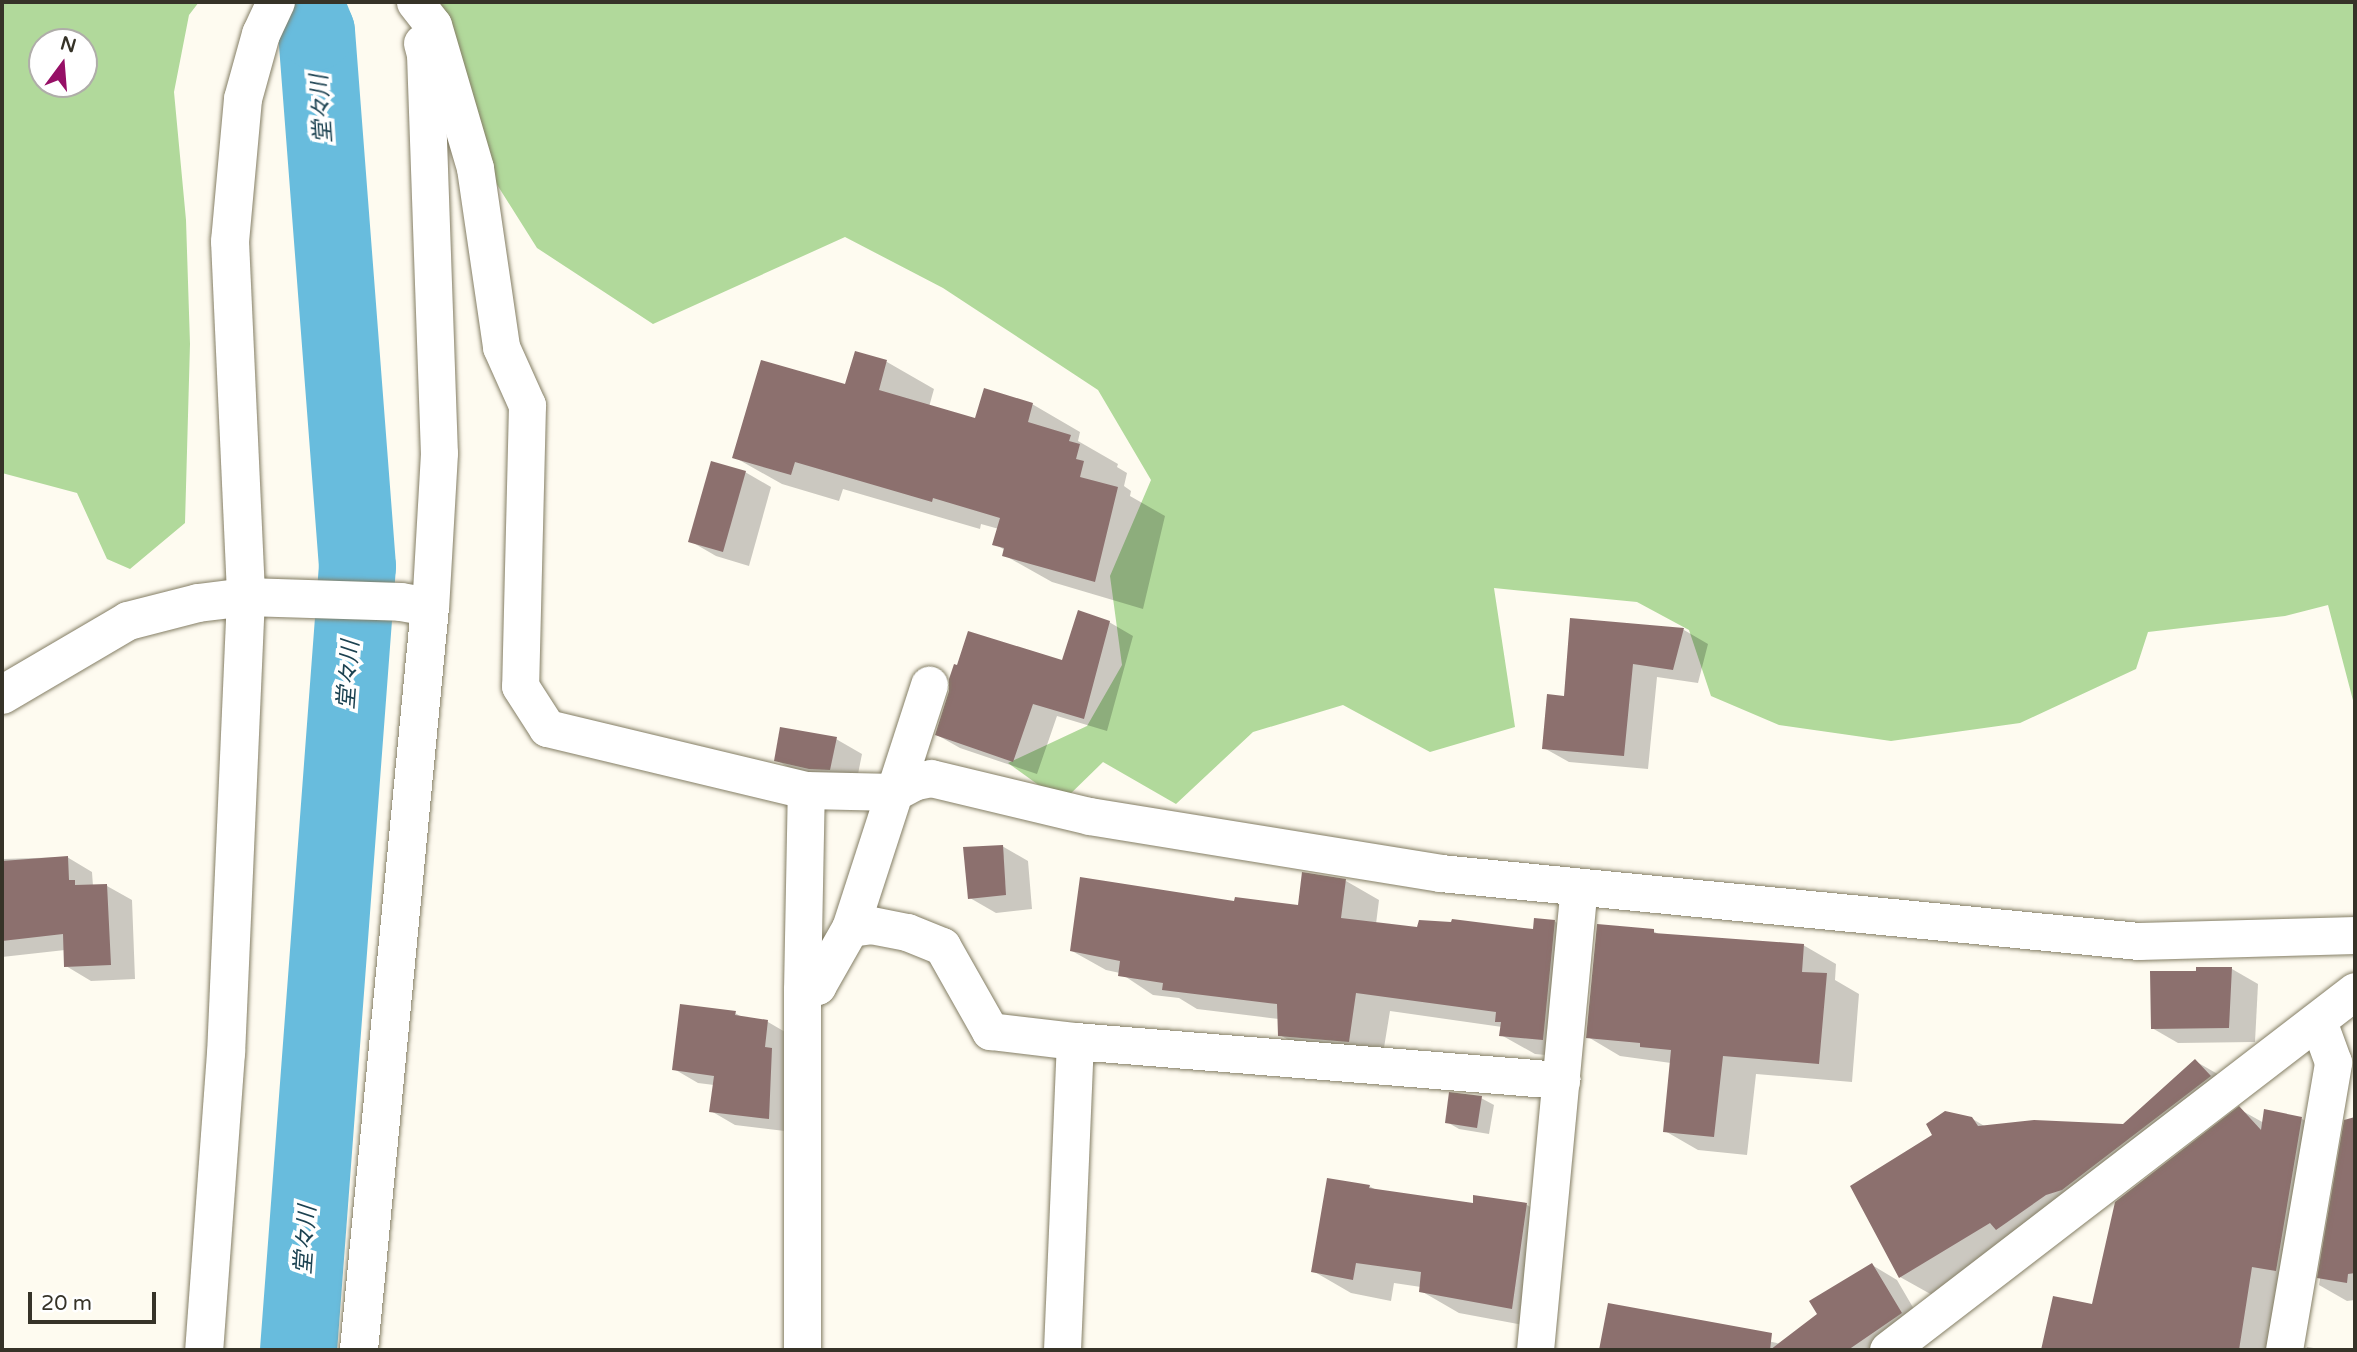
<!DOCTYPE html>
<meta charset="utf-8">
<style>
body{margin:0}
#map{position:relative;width:2357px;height:1352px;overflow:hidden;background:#fefbf0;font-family:"Varela Round","Noto Sans JP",sans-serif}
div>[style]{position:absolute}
.forest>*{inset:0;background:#b1d99b}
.shadow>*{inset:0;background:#0003}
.river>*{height:77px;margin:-38.5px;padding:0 38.5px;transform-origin:38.5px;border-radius:38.5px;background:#68bcdd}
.building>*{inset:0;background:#8c706e}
.roads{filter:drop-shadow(0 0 2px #847e65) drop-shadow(0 0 2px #847e65)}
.minor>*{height:37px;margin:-18.5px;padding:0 18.5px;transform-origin:18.5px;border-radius:18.5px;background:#fff}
.tertiary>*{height:38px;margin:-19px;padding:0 19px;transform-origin:19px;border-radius:19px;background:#fff}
span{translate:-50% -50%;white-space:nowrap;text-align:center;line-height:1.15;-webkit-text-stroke:7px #fff;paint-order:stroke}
.water-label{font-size:23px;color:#1c4251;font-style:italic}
.frame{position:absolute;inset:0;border:4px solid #363328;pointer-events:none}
.north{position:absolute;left:28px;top:28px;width:70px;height:70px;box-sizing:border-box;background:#fff;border:2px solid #afada9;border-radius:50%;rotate:16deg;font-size:19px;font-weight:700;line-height:28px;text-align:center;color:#363328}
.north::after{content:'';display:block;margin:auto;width:24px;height:32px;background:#960f66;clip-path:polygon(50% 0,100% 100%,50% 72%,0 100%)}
.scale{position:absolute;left:28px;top:1292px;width:128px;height:32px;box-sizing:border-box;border:4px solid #363328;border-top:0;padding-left:9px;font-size:21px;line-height:24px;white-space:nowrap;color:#363328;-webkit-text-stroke:5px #fff;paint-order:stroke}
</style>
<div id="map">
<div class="forest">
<i style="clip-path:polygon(evenodd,2px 2px,199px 2px,189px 15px,174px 92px,186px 220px,190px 344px,185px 523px,130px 569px,107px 559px,77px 493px,2px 473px,2px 2px,42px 42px,84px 42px,84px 84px,42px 84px,42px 42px)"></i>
<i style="clip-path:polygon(437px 2px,2355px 2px,2355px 708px,2328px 605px,2285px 616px,2148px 632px,2136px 669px,2020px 723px,1891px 741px,1779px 725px,1711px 696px,1689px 630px,1637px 602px,1494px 588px,1515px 727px,1430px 752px,1343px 705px,1253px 732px,1176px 804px,1103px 762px,1062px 802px,1008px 763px,1087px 726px,1122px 665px,1110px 576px,1151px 480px,1098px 390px,943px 288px,845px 237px,653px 324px,537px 248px,450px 110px)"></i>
</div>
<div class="shadow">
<i style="clip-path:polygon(856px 353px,887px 362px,934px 389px,929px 407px,976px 421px,1032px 404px,1080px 432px,1078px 441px,1118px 464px,1117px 467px,1127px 473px,1124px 486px,1131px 491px,1130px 496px,1165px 516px,1143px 609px,1052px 582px,1004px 555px,1005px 550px,994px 544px,999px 529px,981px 524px,980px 529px,843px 489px,839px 501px,782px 484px,734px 457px,846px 386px)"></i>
<i style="clip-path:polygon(745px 472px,771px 487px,749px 566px,716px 556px,690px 541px)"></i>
<i style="clip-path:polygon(1572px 620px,1684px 630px,1708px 644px,1698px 683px,1657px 677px,1648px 769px,1569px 762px,1544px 748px,1565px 698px)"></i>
<i style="clip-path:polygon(1109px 622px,1133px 636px,1107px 731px,1057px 716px,1037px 774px,960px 748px,937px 735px,1063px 662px)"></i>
<i style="clip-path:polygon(836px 739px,862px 754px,856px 784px,802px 775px,776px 760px)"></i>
<i style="clip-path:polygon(1002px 846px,1028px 861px,1032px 909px,996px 913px,970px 898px)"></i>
<i style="clip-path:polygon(67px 857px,92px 872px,93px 886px,107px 886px,132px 900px,135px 979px,91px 981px,66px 966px,65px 950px,2px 957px,2px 859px)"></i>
<i style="clip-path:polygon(1346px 881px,1379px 900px,1376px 924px,1419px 929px,1535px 931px,1554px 921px,1588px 941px,1577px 1058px,1535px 1054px,1501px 1035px,1502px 1027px,1390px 1011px,1382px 1060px,1314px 1055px,1280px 1035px,1279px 1019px,1197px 1009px,1179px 998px,1153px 995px,1120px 973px,1106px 970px,1072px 951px,1236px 903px,1300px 906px)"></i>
<i style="clip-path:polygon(1653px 931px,1662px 936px,1803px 945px,1836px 964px,1835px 980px,1859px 994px,1852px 1082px,1756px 1074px,1747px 1155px,1698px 1150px,1665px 1131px,1671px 1063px,1620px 1056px,1588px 1037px)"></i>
<i style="clip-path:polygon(2232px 969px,2258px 984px,2255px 1042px,2178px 1043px,2152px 1028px,2152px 973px)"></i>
<i style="clip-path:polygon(735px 1013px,745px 1019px,768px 1022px,792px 1036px,793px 1132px,735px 1125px,711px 1111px,714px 1085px,698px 1083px,674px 1069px)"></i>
<i style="clip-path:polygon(2195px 1061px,2228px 1080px,1934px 1296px,1900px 1277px,1971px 1118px,1986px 1127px,2124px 1126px)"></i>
<i style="clip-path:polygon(1481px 1098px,1494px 1105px,1489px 1134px,1459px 1129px,1447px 1122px)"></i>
<i style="clip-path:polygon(2239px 1109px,2264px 1123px,2302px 1119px,2330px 1135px,2282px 1350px,2043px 1350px,2054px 1298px,2093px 1306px)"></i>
<i style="clip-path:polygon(2355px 1119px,2355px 1300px,2347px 1301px,2319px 1285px,2346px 1122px)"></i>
<i style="clip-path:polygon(1369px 1186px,1378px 1191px,1475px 1205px,1527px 1205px,1565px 1227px,1550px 1330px,1459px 1313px,1421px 1291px,1421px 1287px,1394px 1283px,1391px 1301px,1351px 1293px,1313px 1271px)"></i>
<i style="clip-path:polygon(1872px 1265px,1897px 1280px,1925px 1328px,1893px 1350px,1601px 1350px,1610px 1305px,1781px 1344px,1819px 1315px)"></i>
<i style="clip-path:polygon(2307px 1347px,2327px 1350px,2306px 1350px)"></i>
</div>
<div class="river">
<i style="left:298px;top:1350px;width:786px;rotate:-85.7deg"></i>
<i style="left:357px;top:566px;width:537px;rotate:-94.38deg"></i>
<i style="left:316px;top:31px;width:31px;rotate:-112deg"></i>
</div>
<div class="building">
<i style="clip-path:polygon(855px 351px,887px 360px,879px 390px,975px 418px,984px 388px,1033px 403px,1028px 422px,1071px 435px,1069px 441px,1080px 444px,1076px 459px,1084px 461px,1080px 477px,1118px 487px,1095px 582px,1002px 556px,1004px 548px,992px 545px,1000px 518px,933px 498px,932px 502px,795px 462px,791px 475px,732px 458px,761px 360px,845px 384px)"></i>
<i style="clip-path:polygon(711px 461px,746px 471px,723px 552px,688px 542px)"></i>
<i style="clip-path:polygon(1078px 610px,1110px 621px,1084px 719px,1033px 704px,1013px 762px,935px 735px,949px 691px,949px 679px,954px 664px,957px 665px,968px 631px,1062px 660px)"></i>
<i style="clip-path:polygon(1570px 618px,1684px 628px,1673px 670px,1633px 664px,1624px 756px,1542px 749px,1547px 694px,1564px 696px)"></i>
<i style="clip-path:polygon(780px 727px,837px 737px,830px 770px,809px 769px,774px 761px)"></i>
<i style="clip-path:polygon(1003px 845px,1006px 895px,968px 899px,963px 847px)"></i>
<i style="clip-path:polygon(68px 856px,69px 880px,75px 880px,75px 885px,107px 884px,111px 965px,64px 967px,63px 934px,2px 941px,2px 861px)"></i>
<i style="clip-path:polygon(1302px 872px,1346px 879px,1341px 918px,1417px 927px,1419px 920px,1451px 922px,1452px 919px,1533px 929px,1534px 918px,1555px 920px,1543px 1040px,1499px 1036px,1501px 1022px,1495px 1022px,1496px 1012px,1356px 993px,1349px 1042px,1278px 1036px,1277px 1004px,1162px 990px,1163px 983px,1118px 976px,1120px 961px,1070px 951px,1080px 877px,1234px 901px,1235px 897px,1298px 905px)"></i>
<i style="clip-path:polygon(1597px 924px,1654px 929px,1654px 933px,1804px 944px,1802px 972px,1827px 973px,1819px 1064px,1723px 1056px,1714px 1137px,1663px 1132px,1671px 1050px,1640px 1047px,1640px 1043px,1586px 1038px)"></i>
<i style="clip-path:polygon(2196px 967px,2232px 967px,2229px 1028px,2151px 1029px,2150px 971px,2196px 971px)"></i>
<i style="clip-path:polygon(680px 1004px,736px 1011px,735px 1015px,768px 1020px,765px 1047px,772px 1048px,769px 1119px,709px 1112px,714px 1076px,672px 1070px)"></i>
<i style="clip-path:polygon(2195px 1059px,2211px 1076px,2062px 1190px,2046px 1195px,1996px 1230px,1990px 1223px,1899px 1278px,1850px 1186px,1932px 1135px,1926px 1124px,1945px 1111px,1972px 1117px,1978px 1126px,2034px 1120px,2123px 1124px)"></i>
<i style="clip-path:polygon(1449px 1092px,1482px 1096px,1477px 1128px,1445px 1123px)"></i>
<i style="clip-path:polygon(2239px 1106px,2261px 1130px,2264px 1109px,2302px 1117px,2276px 1271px,2252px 1267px,2239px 1350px,2041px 1350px,2053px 1296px,2092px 1304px,2115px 1202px)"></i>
<i style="clip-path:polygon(2355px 1117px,2355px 1273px,2348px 1274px,2347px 1283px,2317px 1278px,2344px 1120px)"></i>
<i style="clip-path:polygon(1327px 1178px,1370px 1185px,1369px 1188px,1473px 1203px,1473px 1195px,1527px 1203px,1512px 1309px,1419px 1292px,1421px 1272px,1356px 1263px,1353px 1280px,1311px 1272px)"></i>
<i style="clip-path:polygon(1872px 1263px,1902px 1313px,1848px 1350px,1599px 1350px,1608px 1303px,1772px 1333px,1770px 1350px,1817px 1314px,1809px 1301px)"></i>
</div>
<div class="roads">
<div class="minor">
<i style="left:415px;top:2px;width:29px;rotate:52deg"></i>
<i style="left:433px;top:25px;width:149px;rotate:73.6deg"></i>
<i style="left:475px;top:168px;width:181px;rotate:81.7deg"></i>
<i style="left:501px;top:347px;width:64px;rotate:65.9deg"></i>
<i style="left:527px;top:405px;width:281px;rotate:91.4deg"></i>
<i style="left:520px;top:686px;width:50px;rotate:57.3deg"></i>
<i style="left:547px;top:728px;width:266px;rotate:13.5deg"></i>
<i style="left:806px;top:790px;width:89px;rotate:1.3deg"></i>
<i style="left:895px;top:792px;width:24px;rotate:-28deg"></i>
<i style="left:916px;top:781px;width:15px;rotate:-11deg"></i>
<i style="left:931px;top:778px;width:163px;rotate:13.5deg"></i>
<i style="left:1089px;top:816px;width:356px;rotate:9.2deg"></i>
<i style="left:1440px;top:873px;width:702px;rotate:5.56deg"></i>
<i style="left:2139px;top:941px;width:216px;rotate:-1.6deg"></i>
<i style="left:422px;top:43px;width:11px;rotate:75deg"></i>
<i style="left:425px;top:54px;width:399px;rotate:88deg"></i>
<i style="left:439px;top:453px;width:154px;rotate:93.3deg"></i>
<i style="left:850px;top:928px;width:256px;rotate:-72deg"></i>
<i style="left:802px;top:990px;width:16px;rotate:-15deg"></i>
<i style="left:817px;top:986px;width:67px;rotate:-60.4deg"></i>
<i style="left:850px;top:928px;width:21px;rotate:-8deg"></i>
<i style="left:871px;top:925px;width:37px;rotate:11deg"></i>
<i style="left:907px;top:932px;width:38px;rotate:22deg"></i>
<i style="left:942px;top:946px;width:98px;rotate:60.5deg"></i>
<i style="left:990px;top:1031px;width:86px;rotate:6.7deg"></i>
<i style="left:1075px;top:1041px;width:488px;rotate:4.6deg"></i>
<i style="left:802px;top:1350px;width:360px;rotate:-90deg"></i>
<i style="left:802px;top:990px;width:200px;rotate:-88.9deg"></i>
<i style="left:1062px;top:1350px;width:309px;rotate:-87.6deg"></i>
<i style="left:1535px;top:1350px;width:465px;rotate:-84.6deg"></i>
<i style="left:1888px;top:1350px;width:589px;rotate:-37.55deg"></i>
<i style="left:2284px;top:1350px;width:292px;rotate:-80.3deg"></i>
<i style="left:2333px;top:1062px;width:44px;rotate:-110.1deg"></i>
</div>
<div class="tertiary">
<i style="left:276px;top:2px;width:35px;rotate:115deg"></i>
<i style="left:261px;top:34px;width:67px;rotate:105.5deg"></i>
<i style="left:243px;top:99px;width:143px;rotate:95.2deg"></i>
<i style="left:230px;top:241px;width:356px;rotate:87.4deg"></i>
<i style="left:246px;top:597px;width:155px;rotate:1.8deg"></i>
<i style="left:401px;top:602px;width:29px;rotate:10deg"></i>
<i style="left:430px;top:607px;width:746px;rotate:95.46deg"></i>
<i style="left:2px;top:695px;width:146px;rotate:-30.4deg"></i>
<i style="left:128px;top:621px;width:72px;rotate:-14.4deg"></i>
<i style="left:198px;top:603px;width:48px;rotate:-7.1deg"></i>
<i style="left:246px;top:597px;width:456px;rotate:92.5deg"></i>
<i style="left:226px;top:1053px;width:298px;rotate:94.2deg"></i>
</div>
</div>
<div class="water-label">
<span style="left:322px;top:109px;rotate:-94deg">堂々川</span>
<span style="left:349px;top:675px;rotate:-86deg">堂々川</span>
<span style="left:306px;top:1240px;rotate:-86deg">堂々川</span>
</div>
<div class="frame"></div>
<div class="north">N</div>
<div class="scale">20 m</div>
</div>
